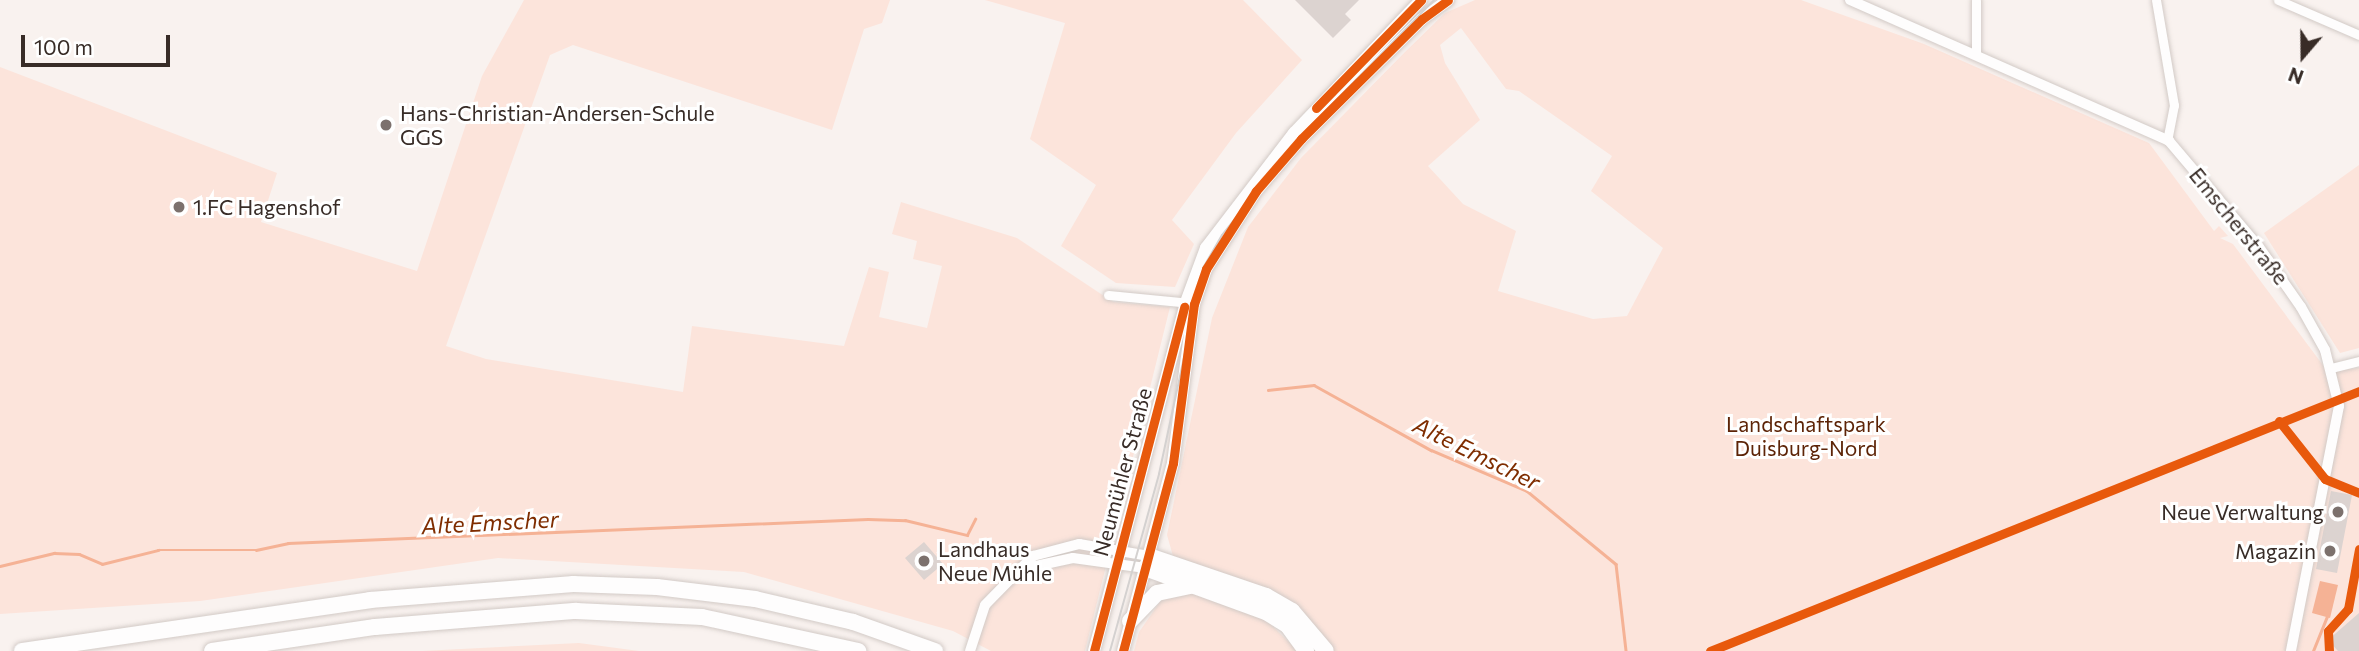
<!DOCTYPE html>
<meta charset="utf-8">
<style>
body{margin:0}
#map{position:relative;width:2359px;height:651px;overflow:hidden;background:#f9f2ef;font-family:Commissioner,sans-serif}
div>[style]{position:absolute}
.green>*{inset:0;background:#fce4db}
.water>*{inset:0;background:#f5b295}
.stream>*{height:2.5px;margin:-1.25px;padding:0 1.25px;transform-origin:1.25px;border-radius:1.25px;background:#f5b295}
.building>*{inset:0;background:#dcd3d0}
.roads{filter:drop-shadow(0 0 2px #d2cac6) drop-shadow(0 0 2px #d2cac6)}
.minor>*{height:9px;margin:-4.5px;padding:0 4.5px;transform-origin:4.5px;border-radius:4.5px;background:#fefdfd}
.tertiary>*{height:10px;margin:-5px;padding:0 5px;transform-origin:5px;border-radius:5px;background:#fefdfd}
.secondary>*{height:12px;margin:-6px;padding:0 6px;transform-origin:6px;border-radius:6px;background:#fefdfd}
.motorway>*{height:16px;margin:-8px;padding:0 8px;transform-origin:8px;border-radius:8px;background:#fefdfd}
.tram>*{height:2px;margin:-1px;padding:0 1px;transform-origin:1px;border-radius:1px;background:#d4d1d0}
.cycleway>*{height:9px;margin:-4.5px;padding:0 4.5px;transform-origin:4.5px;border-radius:4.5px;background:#e8590c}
.dots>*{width:19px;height:19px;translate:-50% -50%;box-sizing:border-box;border:4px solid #fff;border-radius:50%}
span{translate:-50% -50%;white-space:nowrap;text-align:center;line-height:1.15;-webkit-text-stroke:6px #fff;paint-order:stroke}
.poi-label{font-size:21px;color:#382c27}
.left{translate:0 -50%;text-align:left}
.right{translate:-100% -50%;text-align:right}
.street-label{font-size:21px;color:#382c27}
.park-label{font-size:21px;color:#5d2407}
.water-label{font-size:23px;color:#7f2d00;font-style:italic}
.north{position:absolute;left:2268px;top:21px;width:70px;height:70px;-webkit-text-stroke:5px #fff;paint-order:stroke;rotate:200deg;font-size:19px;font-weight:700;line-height:28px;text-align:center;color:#382c27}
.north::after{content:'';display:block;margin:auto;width:24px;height:32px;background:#382c27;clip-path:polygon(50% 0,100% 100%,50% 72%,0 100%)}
.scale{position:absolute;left:21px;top:35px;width:149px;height:32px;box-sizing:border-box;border:4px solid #382c27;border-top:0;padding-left:9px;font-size:21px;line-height:24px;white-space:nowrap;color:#382c27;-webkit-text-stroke:5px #fff;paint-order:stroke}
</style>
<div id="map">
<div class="green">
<i style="clip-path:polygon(524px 0,890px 0,882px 23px,864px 29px,832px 130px,573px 45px,550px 55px,446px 346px,486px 359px,683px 392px,692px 326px,844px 346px,869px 267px,889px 272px,879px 317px,927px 328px,942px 266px,913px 259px,917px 241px,892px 234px,901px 202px,1017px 238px,1113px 302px,1170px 307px,1085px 651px,991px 651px,953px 631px,744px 572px,498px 558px,200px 601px,0 614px,0 67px,277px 173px,261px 222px,417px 271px,482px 76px)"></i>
<i style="clip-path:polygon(985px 0,1243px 0,1302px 60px,1236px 133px,1172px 220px,1194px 244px,1175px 287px,1116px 283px,1061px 246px,1096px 185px,1030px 139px,1065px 23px)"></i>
<i style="clip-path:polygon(evenodd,1475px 0,1801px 0,1924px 44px,2149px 143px,2214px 231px,2219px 226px,2228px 236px,2220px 238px,2233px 244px,2328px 372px,2359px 368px,2359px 651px,1333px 651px,1295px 605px,1173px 556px,1167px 535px,1212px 318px,1248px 227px,1301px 158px,1405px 52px,1445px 13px,1475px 0,1461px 28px,1506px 89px,1519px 91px,1612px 156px,1591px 191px,1663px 248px,1627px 316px,1593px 319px,1498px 291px,1516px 231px,1463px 204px,1428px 166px,1480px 120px,1445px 63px,1440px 45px,1461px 28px)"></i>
<i style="clip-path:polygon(2359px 165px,2359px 348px,2340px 353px,2264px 233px)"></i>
<i style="clip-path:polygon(1193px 593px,1263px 617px,1298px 651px,1134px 651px,1139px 632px,1162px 599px)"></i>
<i style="clip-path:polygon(579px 643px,639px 651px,422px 651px)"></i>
</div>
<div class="water">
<i style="clip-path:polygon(2320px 581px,2338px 585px,2330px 618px,2312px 613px)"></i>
</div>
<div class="stream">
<i style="left:1268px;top:390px;width:46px;rotate:-6.2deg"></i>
<i style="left:1314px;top:385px;width:134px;rotate:29.1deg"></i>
<i style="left:1431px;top:450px;width:104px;rotate:23.1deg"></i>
<i style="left:1527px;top:491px;width:115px;rotate:39.4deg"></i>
<i style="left:1616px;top:564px;width:88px;rotate:83.4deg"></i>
<i style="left:0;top:566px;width:56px;rotate:-13.5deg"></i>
<i style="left:54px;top:553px;width:25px;rotate:2deg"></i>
<i style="left:79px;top:554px;width:25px;rotate:23deg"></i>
<i style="left:102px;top:564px;width:58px;rotate:-14deg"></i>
<i style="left:158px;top:550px;width:98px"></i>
<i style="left:256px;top:550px;width:33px;rotate:-12deg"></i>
<i style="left:288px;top:543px;width:580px;rotate:-2.37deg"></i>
<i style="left:868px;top:519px;width:37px;rotate:2deg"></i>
<i style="left:905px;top:520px;width:64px;rotate:13.6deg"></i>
<i style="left:967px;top:535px;width:18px;rotate:-63deg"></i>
<i style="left:2313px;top:651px;width:37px;rotate:-68deg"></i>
</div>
<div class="building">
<i style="clip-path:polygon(1295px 0,1359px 0,1345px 14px,1351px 20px,1333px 38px)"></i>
<i style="clip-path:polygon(2331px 491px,2352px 495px,2337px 573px,2316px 569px)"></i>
<i style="clip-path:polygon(924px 542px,943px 564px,924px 580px,905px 558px)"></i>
<i style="clip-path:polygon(2359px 613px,2359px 651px,2338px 651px,2328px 640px)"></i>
</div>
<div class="roads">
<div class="minor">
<i style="left:2156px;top:0;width:107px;rotate:80.3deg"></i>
<i style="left:2174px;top:105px;width:36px;rotate:101deg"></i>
<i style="left:2278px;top:0;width:88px;rotate:23.4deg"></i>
<i style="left:1976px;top:55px;width:55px;rotate:-90deg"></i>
<i style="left:1108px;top:295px;width:81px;rotate:5.6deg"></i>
<i style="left:2331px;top:368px;width:29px;rotate:-14deg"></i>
</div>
<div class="tertiary">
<i style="left:1850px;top:0;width:349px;rotate:23.8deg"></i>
<i style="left:2169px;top:141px;width:139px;rotate:49.7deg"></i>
<i style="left:2259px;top:247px;width:73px;rotate:55deg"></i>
<i style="left:2301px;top:307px;width:49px;rotate:60.8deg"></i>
<i style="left:2325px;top:350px;width:58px;rotate:76deg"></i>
<i style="left:2339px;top:406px;width:250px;rotate:101.1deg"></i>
<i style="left:1022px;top:569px;width:52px;rotate:-12.2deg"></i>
<i style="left:1073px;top:558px;width:73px;rotate:7.9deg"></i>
<i style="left:970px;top:651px;width:48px;rotate:-71.9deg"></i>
<i style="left:985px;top:605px;width:69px;rotate:-45.6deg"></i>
<i style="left:1033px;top:556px;width:48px;rotate:-14.6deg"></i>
<i style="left:1079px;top:544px;width:71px;rotate:9.7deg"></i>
</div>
<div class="secondary">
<i style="left:1094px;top:651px;width:361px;rotate:-75.2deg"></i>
<i style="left:1186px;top:302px;width:58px;rotate:-69.7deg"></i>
<i style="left:1206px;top:248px;width:145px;rotate:-52.6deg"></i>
<i style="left:1294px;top:133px;width:184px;rotate:-46.3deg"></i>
<i style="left:1123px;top:651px;width:195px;rotate:-75.1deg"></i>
<i style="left:1173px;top:463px;width:160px;rotate:-82.5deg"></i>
<i style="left:1194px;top:304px;width:37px;rotate:-71deg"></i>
<i style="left:1206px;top:269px;width:93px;rotate:-57.3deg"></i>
<i style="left:1256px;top:191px;width:69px;rotate:-49.1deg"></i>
<i style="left:1301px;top:139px;width:170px;rotate:-44.8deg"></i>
<i style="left:1422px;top:19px;width:32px;rotate:-36deg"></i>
</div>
<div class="motorway">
<i style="left:1149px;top:556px;width:124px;rotate:18.9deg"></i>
<i style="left:1266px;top:596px;width:30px;rotate:30deg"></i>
<i style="left:1292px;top:611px;width:52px;rotate:49.6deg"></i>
<i style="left:1145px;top:568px;width:129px;rotate:20deg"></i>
<i style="left:1266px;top:612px;width:26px;rotate:32deg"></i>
<i style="left:1288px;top:626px;width:31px;rotate:54deg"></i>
<i style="left:1130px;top:621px;width:39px;rotate:-46deg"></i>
<i style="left:1157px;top:593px;width:35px;rotate:-12deg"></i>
<i style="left:22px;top:651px;width:352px;rotate:-8.3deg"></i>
<i style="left:370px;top:600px;width:204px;rotate:-4.5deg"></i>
<i style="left:573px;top:584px;width:84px;rotate:2deg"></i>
<i style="left:657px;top:587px;width:99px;rotate:7deg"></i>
<i style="left:755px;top:599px;width:101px;rotate:13.2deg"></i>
<i style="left:853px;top:622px;width:87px;rotate:19.5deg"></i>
<i style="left:212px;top:651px;width:165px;rotate:-8.4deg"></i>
<i style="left:375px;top:627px;width:202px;rotate:-4.6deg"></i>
<i style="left:576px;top:611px;width:126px;rotate:2.7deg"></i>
<i style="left:702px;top:617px;width:160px;rotate:12.3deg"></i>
</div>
</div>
<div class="tram">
<i style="left:1110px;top:651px;width:184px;rotate:-74.5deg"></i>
<i style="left:1159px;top:474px;width:211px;rotate:-77.9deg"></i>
<i style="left:1203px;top:268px;width:38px;rotate:-60deg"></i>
<i style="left:1222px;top:235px;width:124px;rotate:-51.6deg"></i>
<i style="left:1299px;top:138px;width:193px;rotate:-45.6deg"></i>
</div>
<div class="cycleway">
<i style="left:1316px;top:108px;width:151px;rotate:-45.8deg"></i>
<i style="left:2279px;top:421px;width:74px;rotate:51.6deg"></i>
<i style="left:2325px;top:479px;width:37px;rotate:22deg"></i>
<i style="left:1094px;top:651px;width:356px;rotate:-75.3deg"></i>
<i style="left:1123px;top:651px;width:195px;rotate:-75.1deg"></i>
<i style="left:1173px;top:463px;width:160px;rotate:-82.5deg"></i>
<i style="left:1194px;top:304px;width:37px;rotate:-71deg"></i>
<i style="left:1206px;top:269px;width:93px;rotate:-57.3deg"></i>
<i style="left:1256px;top:191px;width:69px;rotate:-49.1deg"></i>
<i style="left:1301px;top:139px;width:170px;rotate:-44.8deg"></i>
<i style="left:1422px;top:19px;width:32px;rotate:-36deg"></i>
<i style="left:1710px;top:651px;width:699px;rotate:-21.83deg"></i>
<i style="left:2329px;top:651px;width:20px;rotate:-93deg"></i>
<i style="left:2328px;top:631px;width:30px;rotate:-48deg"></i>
<i style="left:2348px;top:609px;width:61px;rotate:-79.6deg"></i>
</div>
<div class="dots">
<i style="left:386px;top:125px;background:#7c716d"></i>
<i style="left:179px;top:207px;background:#7c716d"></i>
<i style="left:2338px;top:512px;background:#7c716d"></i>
<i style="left:2330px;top:551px;background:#7c716d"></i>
<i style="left:924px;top:561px;background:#7c716d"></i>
</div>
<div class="poi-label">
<span class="left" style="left:400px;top:125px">Hans-Christian-Andersen-Schule<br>GGS</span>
<span class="left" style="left:193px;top:207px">1.FC Hagenshof</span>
<span class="right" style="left:2324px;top:512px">Neue Verwaltung</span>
<span class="left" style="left:938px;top:561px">Landhaus<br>Neue Mühle</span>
<span class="right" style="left:2316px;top:551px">Magazin</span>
</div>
<div class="street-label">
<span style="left:2239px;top:226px;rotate:51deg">Emscherstraße</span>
<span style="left:1122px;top:472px;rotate:-75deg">Neumühler Straße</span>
</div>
<div class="park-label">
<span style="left:1806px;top:436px">Landschaftspark<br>Duisburg-Nord</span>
</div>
<div class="water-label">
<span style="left:1477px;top:453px;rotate:26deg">Alte Emscher</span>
<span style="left:490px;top:522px;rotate:-3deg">Alte Emscher</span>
</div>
<div class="north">N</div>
<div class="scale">100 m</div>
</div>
